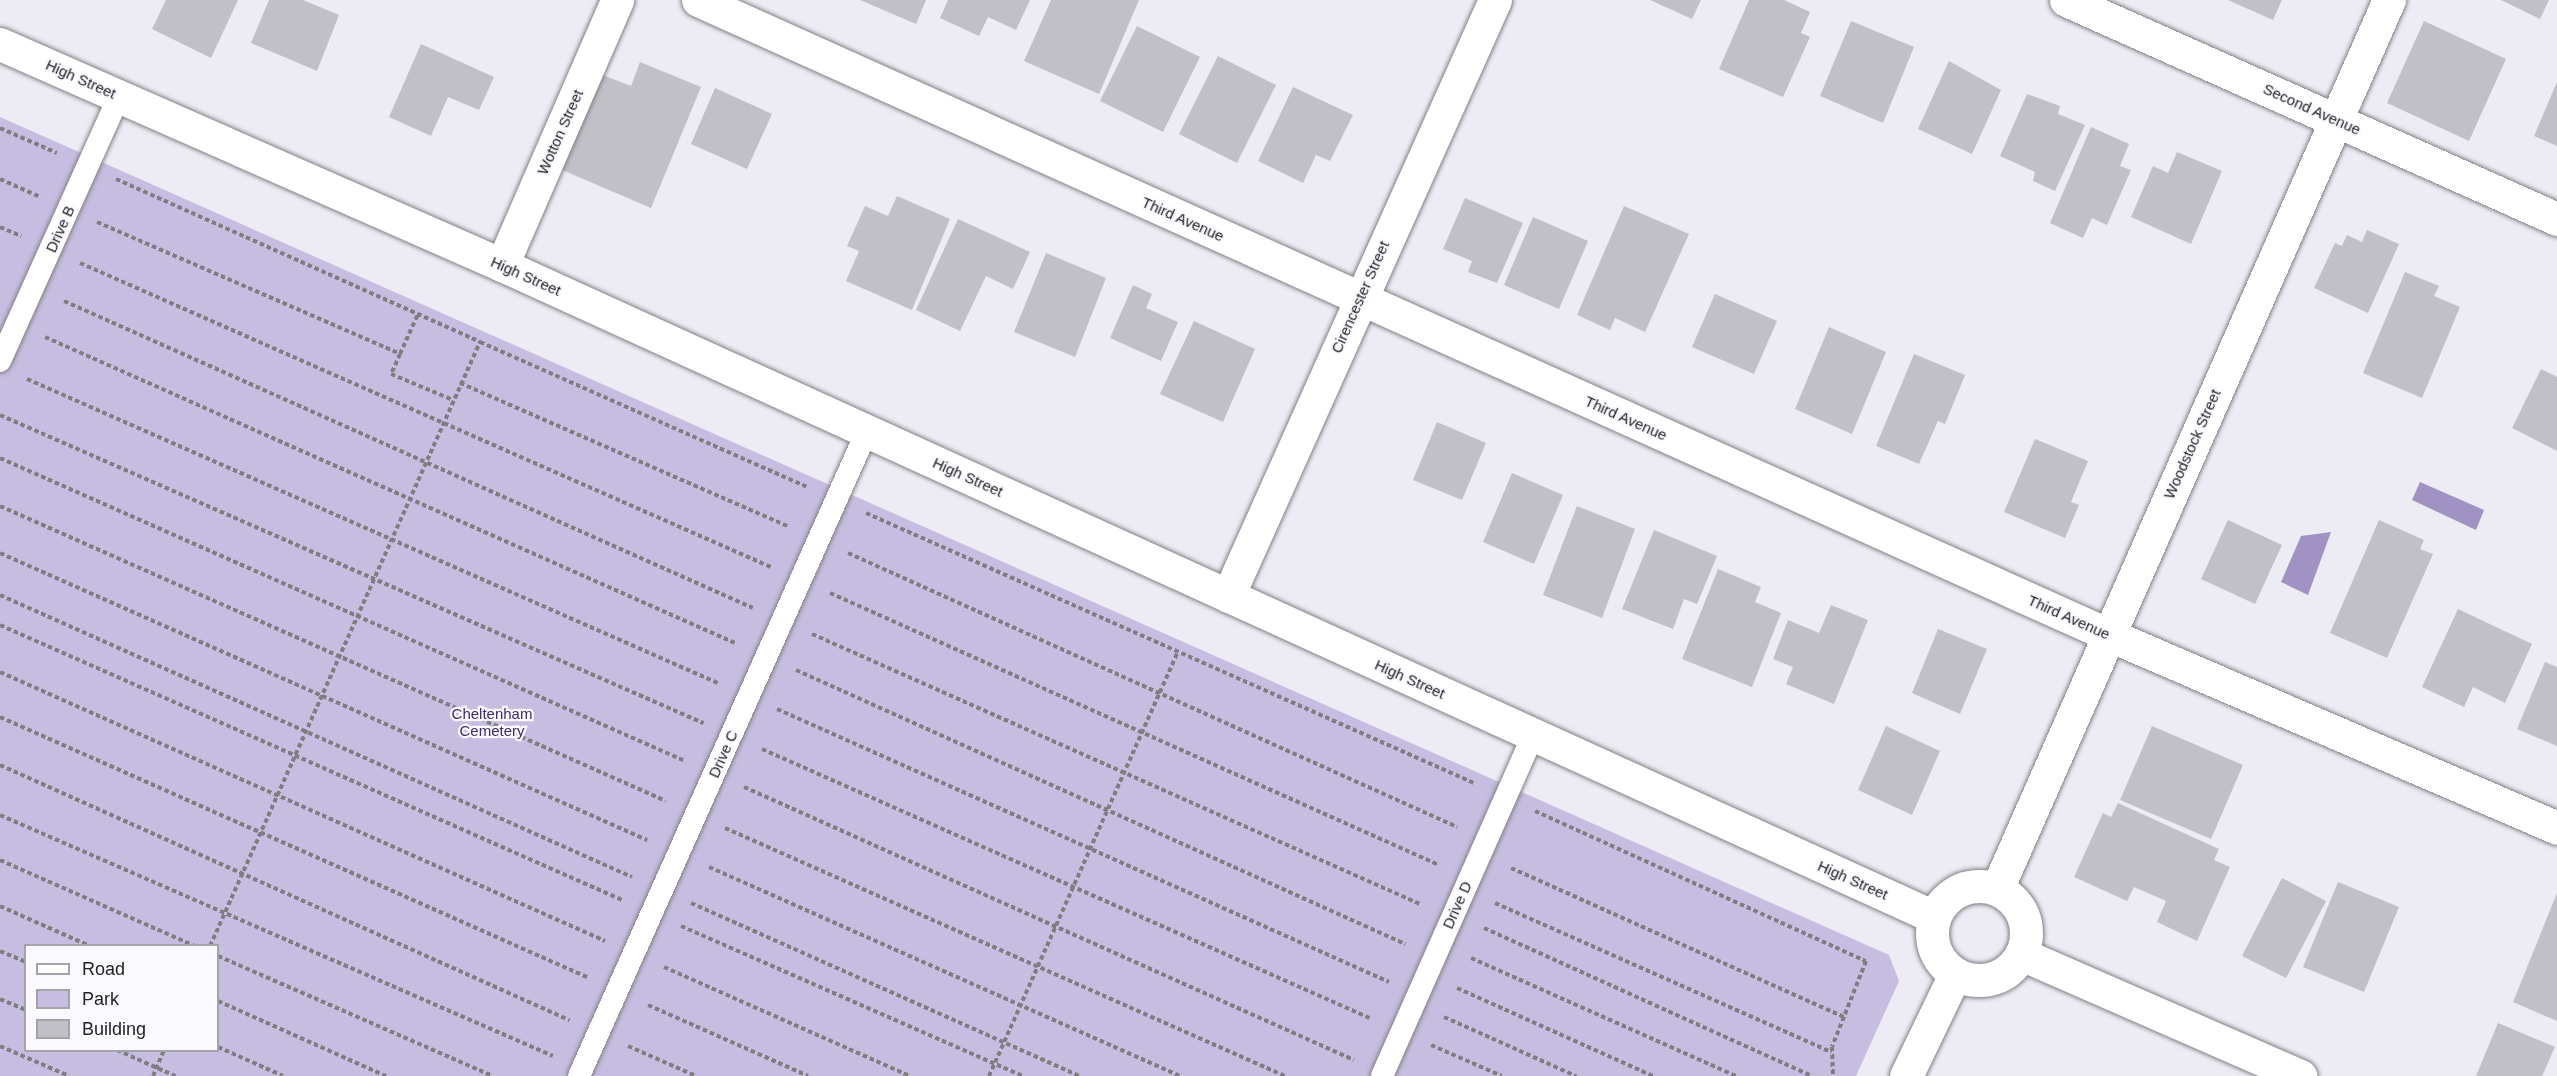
<!DOCTYPE html>
<style>
body{margin:0}
#map{position:relative;width:2557px;height:1076px;overflow:hidden;background:#edebf3;font-family:Helvetica,sans-serif}
div>[style]{position:absolute}
.green>*{inset:0;background:#c6bde0}
.water>*{inset:0;background:#a093c3}
.building>*{inset:0;background:#c2c0c7}
.path>*{height:4px;margin-top:-2px;transform-origin:0;background:repeating-linear-gradient(90deg,#7e7d82 0 4.5px,transparent 0 7.5px)}
.roads{filter:drop-shadow(0 0 2px #818086) drop-shadow(0 0 2px #818086)}
.service>*{height:22px;margin:-11px;padding:0 11px;transform-origin:11px;border-radius:11px;background:#fff}
.minor>*{height:33px;margin:-16.5px;padding:0 16.5px;transform-origin:16.5px;border-radius:16.5px;background:#fff}
.minor>.ring{margin:-16.5px;padding:0;box-sizing:content-box;background:none;border:33px solid #fff;border-radius:50%}
span{translate:-50% -50%;white-space:nowrap;text-align:center;line-height:1.15;-webkit-text-stroke:4.5px #faf9ff;paint-order:stroke}
.street-label{font-size:15px;color:#232225}
.park-label{font-size:15px;color:#3f2b66}
.legend{position:absolute;left:24px;top:944px;width:195px;height:108px;box-sizing:border-box;background:#faf9ff;border:2px solid #a4a3a8;margin:0;padding:8px 10px;list-style:none;font-size:18px;color:#232225}
.legend li{display:flex;align-items:center;gap:12px;height:30px}
.legend b{width:30px;border:2px solid #a4a3a8}
</style>
<div id="map">
<div class="green">
<i style="clip-path:polygon(evenodd,0 117px,1889px 955px,1899px 981px,1856px 1076px,0 1076px,0 117px,26px 946px,218px 946px,218px 1050px,26px 1050px,26px 946px)"></i>
</div>
<div class="water">
<i style="clip-path:polygon(2420px 482px,2484px 510px,2476px 530px,2412px 500px)"></i>
<i style="clip-path:polygon(2331px 532px,2308px 595px,2281px 582px,2301px 536px)"></i>
</div>
<div class="building">
<i style="clip-path:polygon(166px 0,238px 0,211px 58px,152px 29px)"></i>
<i style="clip-path:polygon(269px 0,303px 0,339px 15px,317px 71px,251px 43px)"></i>
<i style="clip-path:polygon(860px 0,926px 0,916px 24px)"></i>
<i style="clip-path:polygon(948px 0,1030px 0,1016px 30px,988px 17px,979px 36px,940px 18px)"></i>
<i style="clip-path:polygon(1051px 0,1139px 0,1099px 94px,1024px 61px)"></i>
<i style="clip-path:polygon(1650px 0,1701px 0,1692px 19px)"></i>
<i style="clip-path:polygon(1749px 0,1784px 0,1810px 12px,1801px 33px,1810px 37px,1783px 97px,1719px 69px)"></i>
<i style="clip-path:polygon(2228px 0,2282px 0,2273px 20px)"></i>
<i style="clip-path:polygon(2501px 0,2549px 0,2540px 19px)"></i>
<i style="clip-path:polygon(1851px 21px,1914px 47px,1883px 123px,1820px 96px)"></i>
<i style="clip-path:polygon(2424px 21px,2506px 59px,2469px 141px,2387px 103px)"></i>
<i style="clip-path:polygon(1137px 26px,1200px 57px,1163px 132px,1100px 101px)"></i>
<i style="clip-path:polygon(421px 44px,494px 77px,479px 110px,448px 97px,431px 136px,389px 117px)"></i>
<i style="clip-path:polygon(1218px 56px,1276px 85px,1237px 163px,1179px 134px)"></i>
<i style="clip-path:polygon(1949px 61px,2001px 90px,1972px 154px,1918px 129px)"></i>
<i style="clip-path:polygon(640px 62px,701px 87px,651px 208px,560px 169px,600px 74px,631px 86px)"></i>
<i style="clip-path:polygon(2557px 82px,2557px 146px,2534px 136px)"></i>
<i style="clip-path:polygon(1293px 87px,1353px 115px,1330px 161px,1316px 155px,1303px 183px,1258px 161px)"></i>
<i style="clip-path:polygon(715px 88px,772px 114px,747px 169px,691px 144px)"></i>
<i style="clip-path:polygon(2027px 94px,2060px 106px,2058px 114px,2085px 125px,2055px 191px,2033px 181px,2035px 172px,2000px 156px)"></i>
<i style="clip-path:polygon(2091px 127px,2129px 144px,2120px 166px,2131px 170px,2107px 225px,2092px 218px,2083px 238px,2050px 223px)"></i>
<i style="clip-path:polygon(2177px 152px,2222px 171px,2191px 244px,2131px 217px,2153px 166px,2168px 173px)"></i>
<i style="clip-path:polygon(897px 196px,950px 219px,912px 310px,846px 281px,859px 251px,847px 246px,865px 206px,888px 216px)"></i>
<i style="clip-path:polygon(1465px 198px,1523px 223px,1497px 283px,1468px 272px,1472px 261px,1443px 249px)"></i>
<i style="clip-path:polygon(1624px 206px,1689px 234px,1645px 332px,1615px 318px,1610px 330px,1577px 315px)"></i>
<i style="clip-path:polygon(1533px 217px,1588px 241px,1559px 309px,1504px 285px)"></i>
<i style="clip-path:polygon(958px 219px,1030px 252px,1013px 289px,986px 276px,960px 331px,916px 310px)"></i>
<i style="clip-path:polygon(2367px 230px,2399px 244px,2368px 313px,2314px 288px,2335px 243px,2342px 246px,2347px 235px,2362px 242px)"></i>
<i style="clip-path:polygon(1046px 253px,1106px 278px,1075px 357px,1014px 332px)"></i>
<i style="clip-path:polygon(2405px 272px,2439px 286px,2434px 296px,2460px 307px,2422px 398px,2363px 373px)"></i>
<i style="clip-path:polygon(1133px 285px,1152px 294px,1146px 308px,1178px 322px,1161px 361px,1110px 338px)"></i>
<i style="clip-path:polygon(1715px 294px,1777px 321px,1754px 374px,1692px 347px)"></i>
<i style="clip-path:polygon(1194px 321px,1255px 349px,1223px 422px,1160px 394px)"></i>
<i style="clip-path:polygon(1829px 327px,1886px 352px,1852px 434px,1795px 409px)"></i>
<i style="clip-path:polygon(1914px 354px,1965px 375px,1945px 424px,1938px 421px,1919px 464px,1876px 446px)"></i>
<i style="clip-path:polygon(2541px 369px,2557px 377px,2557px 451px,2512px 428px)"></i>
<i style="clip-path:polygon(1437px 422px,1486px 443px,1462px 500px,1413px 480px)"></i>
<i style="clip-path:polygon(2035px 439px,2088px 461px,2071px 502px,2079px 505px,2065px 538px,2004px 512px)"></i>
<i style="clip-path:polygon(1512px 473px,1563px 495px,1534px 564px,1483px 542px)"></i>
<i style="clip-path:polygon(1577px 506px,1635px 529px,1602px 618px,1543px 595px)"></i>
<i style="clip-path:polygon(2228px 520px,2282px 545px,2255px 604px,2201px 579px)"></i>
<i style="clip-path:polygon(2379px 520px,2424px 540px,2420px 549px,2433px 554px,2387px 658px,2330px 633px)"></i>
<i style="clip-path:polygon(1654px 530px,1717px 556px,1697px 604px,1684px 599px,1673px 629px,1622px 609px)"></i>
<i style="clip-path:polygon(1718px 569px,1761px 587px,1755px 602px,1781px 613px,1752px 687px,1682px 659px)"></i>
<i style="clip-path:polygon(1831px 605px,1868px 620px,1834px 704px,1786px 684px,1793px 667px,1773px 659px,1788px 620px,1819px 633px)"></i>
<i style="clip-path:polygon(2458px 609px,2532px 644px,2505px 703px,2473px 687px,2464px 707px,2422px 687px)"></i>
<i style="clip-path:polygon(1938px 629px,1987px 649px,1960px 714px,1912px 693px)"></i>
<i style="clip-path:polygon(2545px 662px,2557px 667px,2557px 746px,2517px 729px)"></i>
<i style="clip-path:polygon(1886px 726px,1940px 751px,1912px 815px,1858px 790px)"></i>
<i style="clip-path:polygon(2152px 726px,2243px 765px,2211px 839px,2120px 800px)"></i>
<i style="clip-path:polygon(2118px 803px,2219px 849px,2214px 860px,2230px 867px,2197px 941px,2157px 922px,2166px 901px,2134px 887px,2127px 901px,2074px 877px,2103px 813px,2111px 817px)"></i>
<i style="clip-path:polygon(2282px 878px,2326px 901px,2286px 978px,2242px 956px)"></i>
<i style="clip-path:polygon(2338px 882px,2399px 907px,2364px 992px,2303px 967px)"></i>
<i style="clip-path:polygon(2557px 893px,2557px 1021px,2513px 1002px)"></i>
<i style="clip-path:polygon(2498px 1023px,2555px 1047px,2542px 1076px,2476px 1076px)"></i>
</div>
<div class="path">
<i style="left:0;top:128px;width:62px;rotate:23.7deg"></i>
<i style="left:0;top:179px;width:42px;rotate:24.1deg"></i>
<i style="left:116px;top:179px;width:399px;rotate:24.1deg"></i>
<i style="left:97px;top:222px;width:331px;rotate:23.5deg"></i>
<i style="left:400px;top:354px;width:22px;rotate:114deg"></i>
<i style="left:391px;top:374px;width:67px;rotate:22.8deg"></i>
<i style="left:0;top:227px;width:23px;rotate:23deg"></i>
<i style="left:80px;top:263px;width:755px;rotate:23.75deg"></i>
<i style="left:64px;top:301px;width:754px;rotate:24.02deg"></i>
<i style="left:45px;top:337px;width:757px;rotate:23.92deg"></i>
<i style="left:400px;top:354px;width:44px;rotate:-65.8deg"></i>
<i style="left:27px;top:379px;width:755px;rotate:23.75deg"></i>
<i style="left:460px;top:383px;width:359px;rotate:23.6deg"></i>
<i style="left:0;top:415px;width:768px;rotate:23.66deg"></i>
<i style="left:0;top:458px;width:749px;rotate:23.86deg"></i>
<i style="left:0;top:506px;width:728px;rotate:23.89deg"></i>
<i style="left:866px;top:513px;width:667px;rotate:23.95deg"></i>
<i style="left:0;top:553px;width:708px;rotate:23.92deg"></i>
<i style="left:848px;top:553px;width:668px;rotate:24.22deg"></i>
<i style="left:830px;top:593px;width:667px;rotate:24.07deg"></i>
<i style="left:0;top:595px;width:692px;rotate:24.05deg"></i>
<i style="left:0;top:625px;width:680px;rotate:23.85deg"></i>
<i style="left:812px;top:634px;width:667px;rotate:23.95deg"></i>
<i style="left:796px;top:670px;width:668px;rotate:24.22deg"></i>
<i style="left:0;top:672px;width:662px;rotate:23.97deg"></i>
<i style="left:777px;top:709px;width:670px;rotate:24.04deg"></i>
<i style="left:0;top:717px;width:644px;rotate:23.9deg"></i>
<i style="left:762px;top:749px;width:667px;rotate:23.88deg"></i>
<i style="left:0;top:765px;width:624px;rotate:24.14deg"></i>
<i style="left:744px;top:787px;width:668px;rotate:24.11deg"></i>
<i style="left:1535px;top:811px;width:363px;rotate:24.4deg"></i>
<i style="left:1866px;top:961px;width:92px;rotate:111.6deg"></i>
<i style="left:1832px;top:1047px;width:29px;rotate:88deg"></i>
<i style="left:0;top:815px;width:603px;rotate:23.55deg"></i>
<i style="left:725px;top:828px;width:612px;rotate:23.89deg"></i>
<i style="left:0;top:860px;width:213px;rotate:23.8deg"></i>
<i style="left:709px;top:867px;width:515px;rotate:23.93deg"></i>
<i style="left:1511px;top:868px;width:365px;rotate:24.1deg"></i>
<i style="left:691px;top:903px;width:426px;rotate:24deg"></i>
<i style="left:1495px;top:903px;width:368px;rotate:23.9deg"></i>
<i style="left:0;top:906px;width:98px;rotate:24deg"></i>
<i style="left:681px;top:926px;width:373px;rotate:23.7deg"></i>
<i style="left:1484px;top:928px;width:360px;rotate:24.3deg"></i>
<i style="left:210px;top:946px;width:662px;rotate:-65.91deg"></i>
<i style="left:480px;top:342px;width:358px;rotate:23.9deg"></i>
<i style="left:0;top:951px;width:28px;rotate:23deg"></i>
<i style="left:218px;top:956px;width:300px;rotate:23.6deg"></i>
<i style="left:1471px;top:958px;width:290px;rotate:24deg"></i>
<i style="left:664px;top:967px;width:269px;rotate:23.9deg"></i>
<i style="left:1457px;top:988px;width:215px;rotate:24.2deg"></i>
<i style="left:0;top:999px;width:28px;rotate:23deg"></i>
<i style="left:218px;top:1001px;width:184px;rotate:24.1deg"></i>
<i style="left:648px;top:1005px;width:175px;rotate:23.9deg"></i>
<i style="left:1444px;top:1017px;width:145px;rotate:24.1deg"></i>
<i style="left:1431px;top:1045px;width:77px;rotate:23.6deg"></i>
<i style="left:0;top:1046px;width:75px;rotate:23.5deg"></i>
<i style="left:628px;top:1046px;width:74px;rotate:23.8deg"></i>
<i style="left:218px;top:1047px;width:71px;rotate:24deg"></i>
<i style="left:117px;top:1050px;width:64px;rotate:24.1deg"></i>
<i style="left:153px;top:1076px;width:28px;rotate:-67deg"></i>
<i style="left:989px;top:1076px;width:464px;rotate:-66deg"></i>
</div>
<div class="roads">
<div class="service">
<i style="left:0;top:361px;width:290px;rotate:-65.8deg"></i>
<i style="left:579px;top:1076px;width:706px;rotate:-65.94deg"></i>
<i style="left:1382px;top:1076px;width:373px;rotate:-66.1deg"></i>
</div>
<div class="minor">
<i style="left:698px;top:0;width:1545px;rotate:24.23deg"></i>
<i style="left:2107px;top:634px;width:490px;rotate:23.3deg"></i>
<i style="left:2066px;top:0;width:538px;rotate:24.04deg"></i>
<i style="left:0;top:44px;width:548px;rotate:23.76deg"></i>
<i style="left:502px;top:265px;width:1573px;rotate:24.48deg"></i>
<i style="left:502px;top:265px;width:289px;rotate:-66.5deg"></i>
<i style="left:1228px;top:596px;width:653px;rotate:-65.87deg"></i>
<i class="ring" style="left:1932px;top:886px;width:61px;height:61px"></i>
<i style="left:1997px;top:889px;width:972px;rotate:-66.21deg"></i>
<i style="left:2021px;top:954px;width:305px;rotate:23.6deg"></i>
<i style="left:1906px;top:1076px;width:113px;rotate:-64.3deg"></i>
</div>
</div>
<div class="street-label">
<span style="left:81px;top:79px;rotate:24deg">High Street</span>
<span style="left:2312px;top:109px;rotate:24deg">Second Avenue</span>
<span style="left:560px;top:132px;rotate:-66deg">Wotton Street</span>
<span style="left:1183px;top:219px;rotate:24deg">Third Avenue</span>
<span style="left:60px;top:229px;rotate:-66deg">Drive B</span>
<span style="left:526px;top:276px;rotate:24deg">High Street</span>
<span style="left:1360px;top:297px;rotate:-66deg">Cirencester Street</span>
<span style="left:1626px;top:418px;rotate:24deg">Third Avenue</span>
<span style="left:2192px;top:444px;rotate:-66deg">Woodstock Street</span>
<span style="left:968px;top:477px;rotate:24deg">High Street</span>
<span style="left:2069px;top:617px;rotate:24deg">Third Avenue</span>
<span style="left:1410px;top:679px;rotate:24deg">High Street</span>
<span style="left:723px;top:754px;rotate:-66deg">Drive C</span>
<span style="left:1853px;top:880px;rotate:24deg">High Street</span>
<span style="left:1457px;top:905px;rotate:-66deg">Drive D</span>
</div>
<div class="park-label">
<span style="left:492px;top:722px">Cheltenham<br>Cemetery</span>
</div>
<ul class="legend">
<li><b style="height:8px;background:#fff"></b>Road</li>
<li><b style="height:16px;background:#c6bde0"></b>Park</li>
<li><b style="height:16px;background:#c2c0c7"></b>Building</li>
</ul>
</div>
